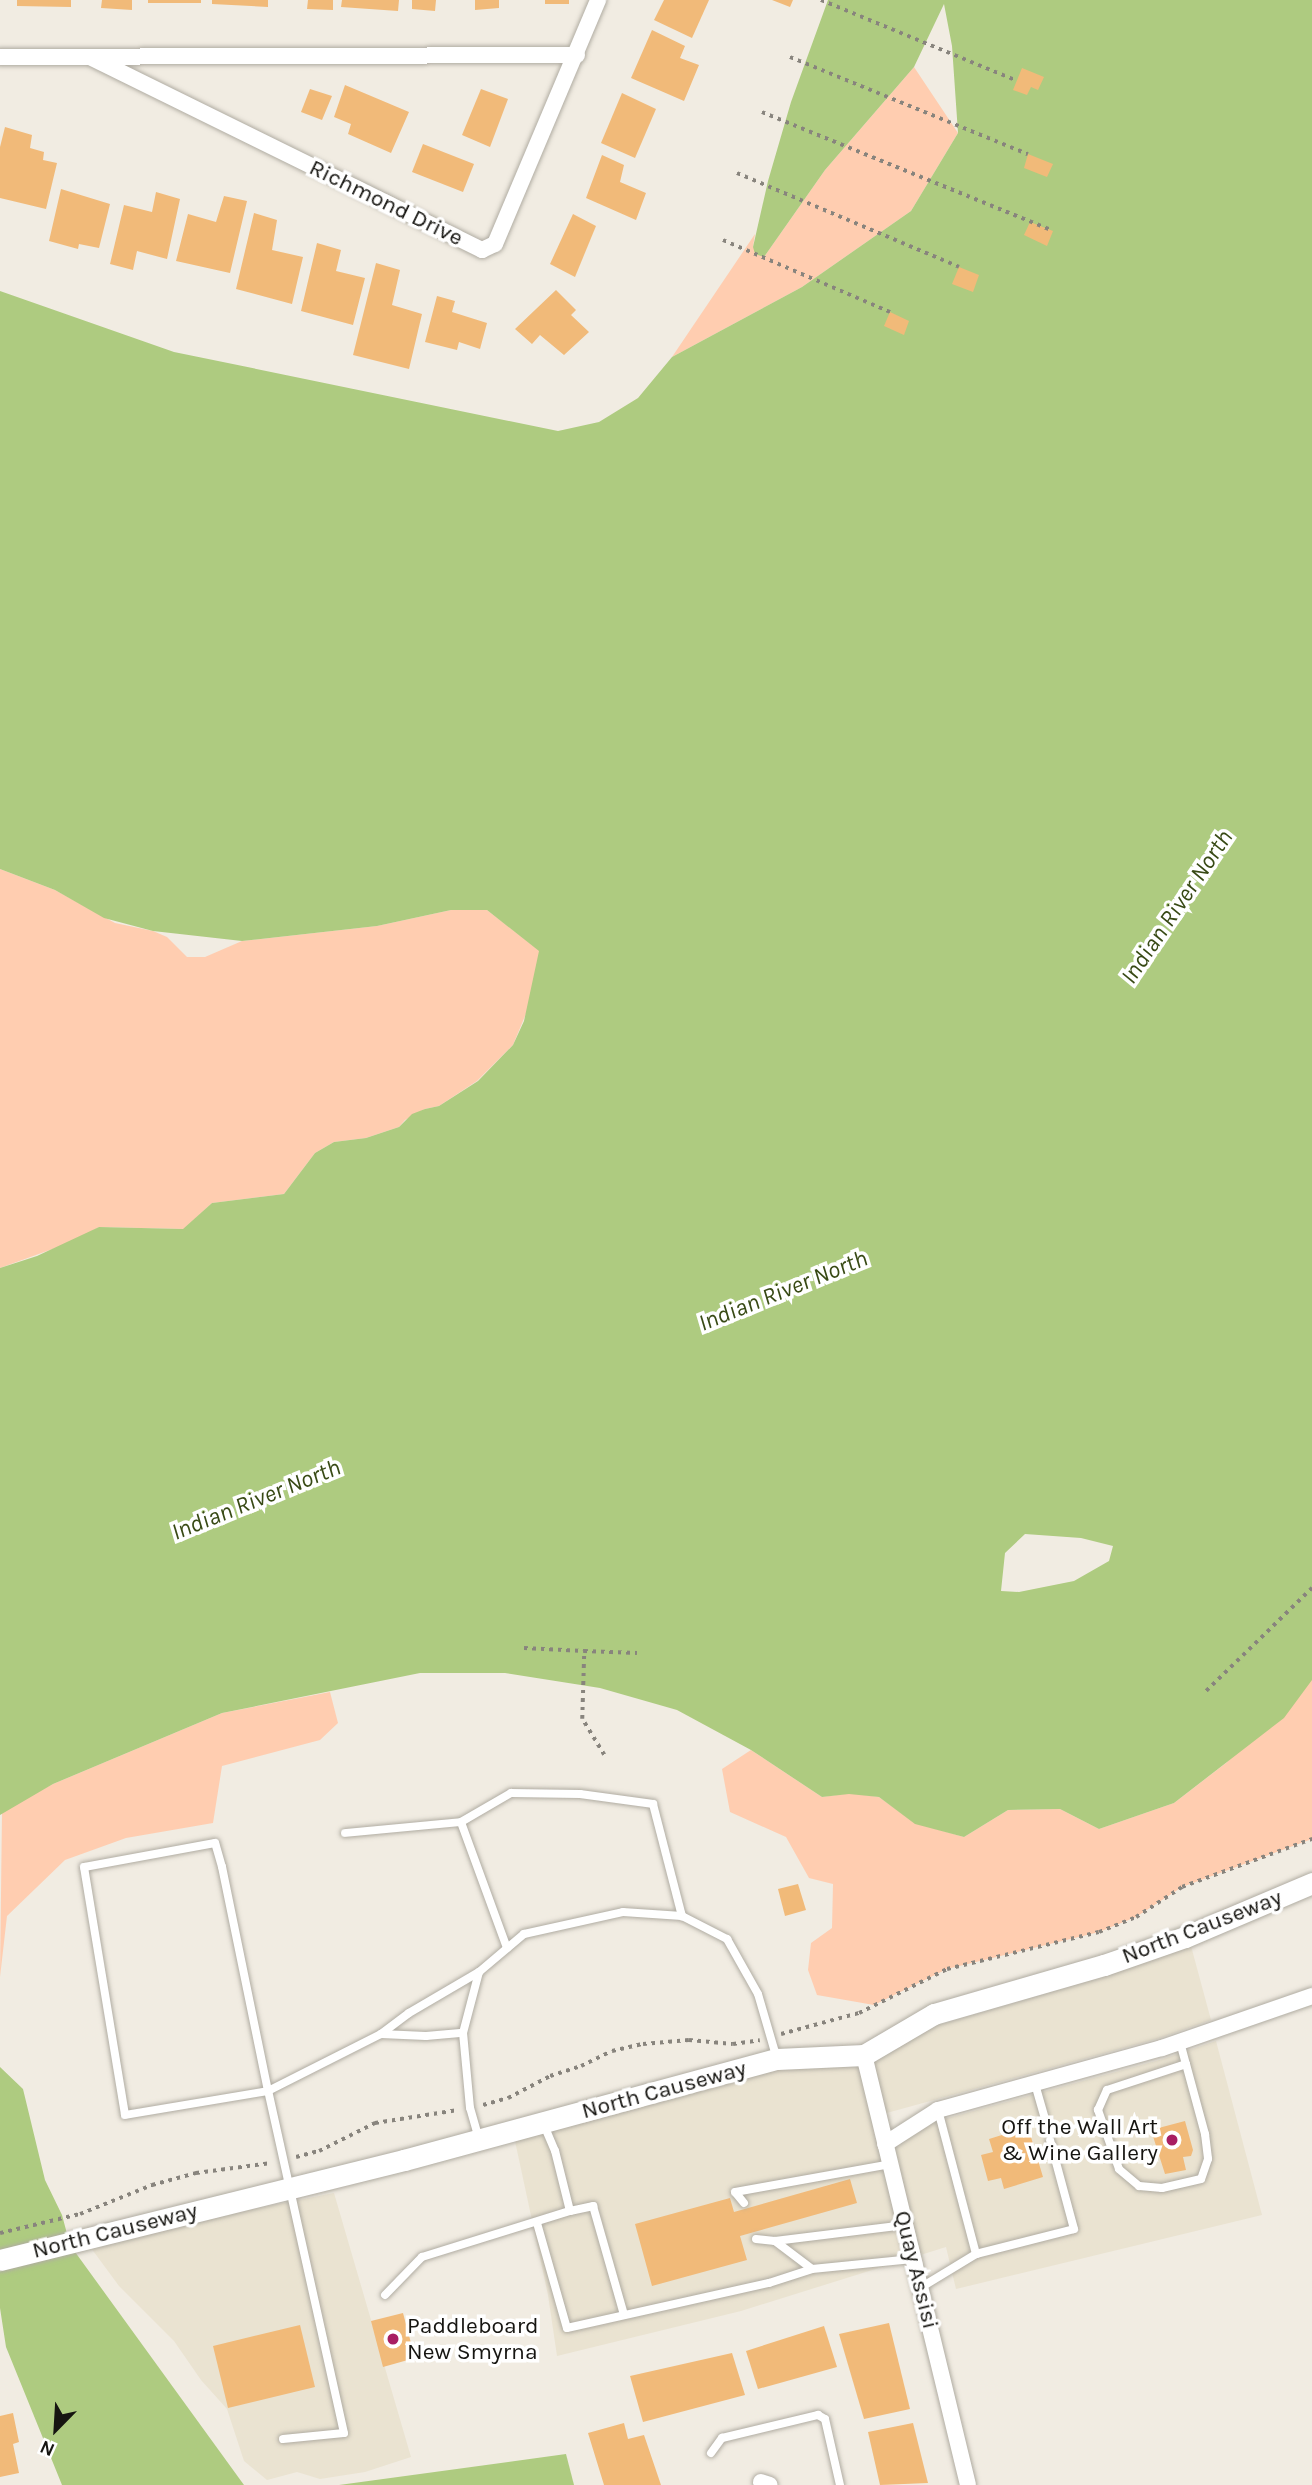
<!DOCTYPE html>
<style>
body{margin:0}
#map{position:relative;width:1312px;height:2485px;overflow:hidden;background:#f1ece2;font-family:Karla,sans-serif}
div>[style]{position:absolute}
.built>*{inset:0;background:#eae3d1}
.green>*{inset:0;background:#ffcdb0}
.water>*{inset:0;background:#aecb80}
.building>*{inset:0;background:#f1ba79}
.path>*{height:3.5px;margin-top:-1.75px;transform-origin:0;background:repeating-linear-gradient(90deg,#88847d 0 3.5px,transparent 0 8.5px)}
.roads{filter:drop-shadow(0 0 2px #b0aca2) drop-shadow(0 0 2px #b0aca2)}
.service>*{height:8px;margin:-4px;padding:0 4px;transform-origin:4px;border-radius:4px;background:#fff}
.minor>*{height:16px;margin:-8px;padding:0 8px;transform-origin:8px;border-radius:8px;background:#fff}
.secondary>*{height:21px;margin:-10.5px;padding:0 10.5px;transform-origin:10.5px;border-radius:10.5px;background:#fff}
.dots>*{width:19px;height:19px;translate:-50% -50%;box-sizing:border-box;border:4px solid #fff;border-radius:50%}
span{translate:-50% -50%;white-space:nowrap;text-align:center;line-height:1.15;-webkit-text-stroke:7px #fff;paint-order:stroke}
.street-label{font-size:23px;color:#161511}
.poi-label{font-size:23px;color:#161511}
.right{translate:-100% -50%;text-align:right}
.left{translate:0 -50%;text-align:left}
.water-label{font-size:24px;color:#384a15;font-style:italic}
.north{position:absolute;left:21px;top:2394px;width:70px;height:70px;-webkit-text-stroke:5px #fff;paint-order:stroke;rotate:204deg;font-size:19px;font-weight:700;line-height:28px;text-align:center;color:#161511}
.north::after{content:'';display:block;margin:auto;width:24px;height:32px;background:#161511;clip-path:polygon(50% 0,100% 100%,50% 72%,0 100%)}
</style>
<div id="map">
<div class="built">
<i style="clip-path:polygon(1191px 1946px,1211px 2020px,1160px 2038px,872px 2117px,875px 2138px,1163px 2059px,1216px 2041px,1262px 2215px,956px 2289px,946px 2247px,741px 2311px,557px 2356px,548px 2295px,515px 2141px,873px 2044px,1106px 1976px)"></i>
<i style="clip-path:polygon(334px 2193px,411px 2457px,365px 2472px,320px 2479px,297px 2472px,267px 2480px,244px 2461px,227px 2409px,201px 2380px,174px 2341px,119px 2286px,91px 2248px,229px 2214px)"></i>
</div>
<div class="green">
<i style="clip-path:polygon(914px 67px,958px 133px,911px 211px,802px 287px,672px 357px,755px 234px,753px 247px,764px 257px,825px 170px)"></i>
<i style="clip-path:polygon(0 869px,55px 890px,115px 923px,153px 931px,167px 937px,187px 957px,205px 957px,242px 941px,377px 926px,451px 910px,487px 910px,540px 951px,530px 1004px,513px 1045px,477px 1081px,439px 1106px,425px 1109px,405px 1120px,399px 1127px,366px 1138px,334px 1142px,315px 1153px,284px 1194px,212px 1203px,184px 1229px,99px 1227px,72px 1242px,0 1268px)"></i>
<i style="clip-path:polygon(1312px 1679px,1312px 1839px,1182px 1887px,1136px 1917px,1099px 1932px,947px 1969px,874px 2005px,817px 1995px,808px 1970px,811px 1943px,832px 1928px,833px 1884px,809px 1878px,786px 1837px,730px 1812px,722px 1769px,751px 1750px,822px 1797px,851px 1793px,879px 1797px,915px 1823px,964px 1837px,1008px 1810px,1060px 1809px,1099px 1829px,1174px 1803px,1226px 1763px)"></i>
<i style="clip-path:polygon(330px 1692px,338px 1723px,320px 1740px,222px 1766px,213px 1823px,126px 1838px,65px 1860px,7px 1916px,0 1977px,2px 1811px,53px 1784px,222px 1713px)"></i>
</div>
<div class="water">
<i style="clip-path:polygon(evenodd,828px 0,1312px 0,1312px 1680px,1284px 1718px,1174px 1803px,1099px 1829px,1060px 1809px,1008px 1810px,964px 1837px,915px 1824px,879px 1797px,849px 1794px,822px 1797px,751px 1750px,677px 1710px,600px 1688px,505px 1673px,420px 1673px,222px 1713px,53px 1784px,0 1815px,0 1268px,37px 1256px,99px 1227px,183px 1229px,212px 1203px,284px 1194px,315px 1153px,334px 1142px,366px 1138px,399px 1127px,412px 1114px,425px 1109px,439px 1106px,478px 1081px,513px 1045px,524px 1021px,539px 951px,487px 910px,451px 910px,377px 926px,242px 941px,153px 931px,104px 918px,55px 890px,0 869px,0 291px,174px 352px,558px 431px,599px 422px,638px 398px,672px 357px,802px 287px,911px 211px,958px 133px,952px 46px,944px 4px,914px 67px,825px 170px,764px 257px,755px 254px,753px 247px,768px 181px,791px 102px,828px 0,1025px 1534px,1081px 1538px,1113px 1546px,1109px 1561px,1074px 1581px,1019px 1592px,1001px 1591px,1005px 1553px,1025px 1534px)"></i>
<i style="clip-path:polygon(0 2067px,23px 2089px,45px 2180px,62px 2215px,70px 2245px,244px 2485px,62px 2485px,6px 2347px,0 2308px)"></i>
<i style="clip-path:polygon(566px 2454px,574px 2485px,339px 2485px)"></i>
</div>
<div class="building">
<i style="clip-path:polygon(17px 0,71px 0,71px 7px,17px 6px)"></i>
<i style="clip-path:polygon(102px 0,132px 0,132px 10px,101px 8px)"></i>
<i style="clip-path:polygon(148px 0,201px 0,201px 3px,148px 3px)"></i>
<i style="clip-path:polygon(212px 0,268px 0,268px 7px,212px 4px)"></i>
<i style="clip-path:polygon(308px 0,333px 0,333px 10px,307px 9px)"></i>
<i style="clip-path:polygon(342px 0,399px 0,398px 11px,341px 7px)"></i>
<i style="clip-path:polygon(412px 0,436px 0,435px 11px,412px 9px)"></i>
<i style="clip-path:polygon(475px 0,499px 0,499px 8px,475px 10px)"></i>
<i style="clip-path:polygon(545px 0,569px 0,569px 4px,545px 4px)"></i>
<i style="clip-path:polygon(664px 0,709px 0,692px 38px,654px 20px)"></i>
<i style="clip-path:polygon(772px 0,793px 0,790px 7px)"></i>
<i style="clip-path:polygon(652px 30px,685px 46px,680px 58px,699px 65px,684px 101px,631px 78px)"></i>
<i style="clip-path:polygon(1022px 68px,1044px 77px,1038px 90px,1031px 87px,1027px 95px,1013px 90px)"></i>
<i style="clip-path:polygon(345px 85px,409px 112px,391px 153px,348px 134px,351px 124px,334px 117px)"></i>
<i style="clip-path:polygon(310px 89px,332px 96px,322px 120px,301px 112px)"></i>
<i style="clip-path:polygon(481px 89px,508px 99px,490px 147px,462px 135px)"></i>
<i style="clip-path:polygon(622px 93px,656px 109px,635px 158px,601px 143px)"></i>
<i style="clip-path:polygon(5px 127px,32px 135px,30px 148px,44px 152px,43px 160px,57px 163px,46px 209px,0 198px,0 147px)"></i>
<i style="clip-path:polygon(423px 144px,474px 164px,463px 192px,412px 172px)"></i>
<i style="clip-path:polygon(1028px 154px,1053px 164px,1047px 177px,1024px 168px)"></i>
<i style="clip-path:polygon(602px 155px,624px 165px,620px 182px,646px 193px,636px 220px,586px 198px)"></i>
<i style="clip-path:polygon(61px 189px,110px 204px,99px 248px,79px 244px,78px 249px,49px 241px)"></i>
<i style="clip-path:polygon(156px 192px,180px 199px,167px 259px,137px 251px,133px 270px,110px 264px,124px 205px,152px 212px)"></i>
<i style="clip-path:polygon(224px 196px,247px 201px,230px 273px,176px 261px,188px 214px,216px 222px)"></i>
<i style="clip-path:polygon(254px 213px,277px 220px,272px 250px,303px 257px,292px 304px,236px 289px)"></i>
<i style="clip-path:polygon(573px 214px,596px 226px,575px 277px,550px 264px)"></i>
<i style="clip-path:polygon(1030px 222px,1053px 231px,1047px 246px,1024px 235px)"></i>
<i style="clip-path:polygon(317px 243px,341px 250px,336px 271px,365px 278px,353px 325px,301px 311px)"></i>
<i style="clip-path:polygon(376px 263px,400px 270px,392px 305px,422px 314px,409px 369px,353px 355px)"></i>
<i style="clip-path:polygon(959px 267px,979px 275px,973px 292px,952px 284px)"></i>
<i style="clip-path:polygon(556px 290px,576px 310px,571px 315px,589px 332px,564px 355px,540px 335px,532px 344px,515px 329px)"></i>
<i style="clip-path:polygon(437px 296px,455px 301px,452px 312px,487px 323px,480px 349px,459px 342px,457px 350px,425px 342px)"></i>
<i style="clip-path:polygon(890px 312px,909px 321px,904px 335px,884px 326px)"></i>
<i style="clip-path:polygon(798px 1884px,806px 1910px,785px 1916px,778px 1889px)"></i>
<i style="clip-path:polygon(1185px 2121px,1193px 2150px,1191px 2156px,1183px 2157px,1186px 2170px,1165px 2174px,1151px 2130px)"></i>
<i style="clip-path:polygon(1028px 2127px,1043px 2177px,1004px 2189px,1001px 2178px,988px 2181px,981px 2155px,993px 2152px,989px 2139px)"></i>
<i style="clip-path:polygon(850px 2179px,857px 2203px,740px 2236px,747px 2260px,652px 2286px,635px 2224px,730px 2198px,734px 2212px)"></i>
<i style="clip-path:polygon(403px 2313px,415px 2358px,383px 2367px,371px 2321px)"></i>
<i style="clip-path:polygon(889px 2323px,910px 2409px,864px 2419px,839px 2334px)"></i>
<i style="clip-path:polygon(300px 2325px,315px 2387px,228px 2408px,213px 2346px)"></i>
<i style="clip-path:polygon(824px 2326px,837px 2367px,758px 2389px,746px 2351px)"></i>
<i style="clip-path:polygon(732px 2353px,745px 2395px,643px 2422px,630px 2376px)"></i>
<i style="clip-path:polygon(13px 2413px,19px 2442px,13px 2444px,19px 2473px,0 2477px,0 2416px)"></i>
<i style="clip-path:polygon(624px 2423px,628px 2439px,644px 2435px,661px 2485px,604px 2485px,588px 2433px)"></i>
<i style="clip-path:polygon(913px 2423px,928px 2483px,880px 2485px,868px 2432px)"></i>
</div>
<div class="path">
<i style="left:821px;top:0;width:210px;rotate:22.4deg"></i>
<i style="left:790px;top:57px;width:257px;rotate:22.2deg"></i>
<i style="left:762px;top:112px;width:314px;rotate:22.2deg"></i>
<i style="left:737px;top:173px;width:241px;rotate:22.9deg"></i>
<i style="left:723px;top:240px;width:182px;rotate:23.3deg"></i>
<i style="left:524px;top:1648px;width:60px;rotate:2.9deg"></i>
<i style="left:1206px;top:1691px;width:148px;rotate:-44.2deg"></i>
<i style="left:604px;top:1755px;width:42px;rotate:-121.4deg"></i>
<i style="left:582px;top:1719px;width:68px;rotate:-88.3deg"></i>
<i style="left:584px;top:1651px;width:53px;rotate:2.2deg"></i>
<i style="left:781px;top:2034px;width:81px;rotate:-15.1deg"></i>
<i style="left:859px;top:2013px;width:98px;rotate:-26.6deg"></i>
<i style="left:947px;top:1969px;width:156px;rotate:-13.7deg"></i>
<i style="left:1099px;top:1932px;width:40px;rotate:-22deg"></i>
<i style="left:1136px;top:1917px;width:55px;rotate:-33.1deg"></i>
<i style="left:1182px;top:1887px;width:139px;rotate:-20.3deg"></i>
<i style="left:483px;top:2105px;width:26px;rotate:-16deg"></i>
<i style="left:508px;top:2098px;width:47px;rotate:-27.6deg"></i>
<i style="left:550px;top:2076px;width:33px;rotate:-18deg"></i>
<i style="left:581px;top:2066px;width:34px;rotate:-26deg"></i>
<i style="left:612px;top:2051px;width:32px;rotate:-13deg"></i>
<i style="left:643px;top:2044px;width:46px;rotate:-5deg"></i>
<i style="left:689px;top:2040px;width:44px;rotate:5.2deg"></i>
<i style="left:733px;top:2044px;width:27px;rotate:-8deg"></i>
<i style="left:296px;top:2157px;width:24px;rotate:-15deg"></i>
<i style="left:319px;top:2151px;width:63px;rotate:-26.6deg"></i>
<i style="left:375px;top:2123px;width:84px;rotate:-8.9deg"></i>
<i style="left:0;top:2233px;width:82px;rotate:-13.4deg"></i>
<i style="left:80px;top:2214px;width:78px;rotate:-21.9deg"></i>
<i style="left:152px;top:2185px;width:46px;rotate:-15.3deg"></i>
<i style="left:196px;top:2173px;width:76px;rotate:-7.6deg"></i>
</div>
<div class="roads">
<div class="service">
<i style="left:345px;top:1833px;width:117px;rotate:-5.4deg"></i>
<i style="left:507px;top:1948px;width:134px;rotate:-110.1deg"></i>
<i style="left:461px;top:1822px;width:58px;rotate:-30.1deg"></i>
<i style="left:511px;top:1793px;width:69px;rotate:0.8deg"></i>
<i style="left:580px;top:1794px;width:74px;rotate:7.8deg"></i>
<i style="left:653px;top:1804px;width:116px;rotate:75.5deg"></i>
<i style="left:381px;top:2034px;width:45px;rotate:2.5deg"></i>
<i style="left:426px;top:2036px;width:37px;rotate:-5deg"></i>
<i style="left:1180px;top:2042px;width:23px;rotate:75deg"></i>
<i style="left:1186px;top:2064px;width:73px;rotate:74.8deg"></i>
<i style="left:1205px;top:2134px;width:25px;rotate:83deg"></i>
<i style="left:1208px;top:2159px;width:21px;rotate:109deg"></i>
<i style="left:1201px;top:2179px;width:40px;rotate:167deg"></i>
<i style="left:1162px;top:2188px;width:23px;rotate:-175deg"></i>
<i style="left:1139px;top:2186px;width:26px;rotate:-140deg"></i>
<i style="left:1119px;top:2169px;width:63px;rotate:-109.6deg"></i>
<i style="left:1098px;top:2110px;width:22px;rotate:-66deg"></i>
<i style="left:1107px;top:2090px;width:83px;rotate:-18.2deg"></i>
<i style="left:1035px;top:2084px;width:36px;rotate:74deg"></i>
<i style="left:938px;top:2110px;width:149px;rotate:75.2deg"></i>
<i style="left:479px;top:2139px;width:32px;rotate:-106deg"></i>
<i style="left:470px;top:2108px;width:75px;rotate:-95.3deg"></i>
<i style="left:463px;top:2033px;width:63px;rotate:-75.3deg"></i>
<i style="left:479px;top:1972px;width:59px;rotate:-40.2deg"></i>
<i style="left:524px;top:1934px;width:101px;rotate:-12.5deg"></i>
<i style="left:623px;top:1912px;width:59px;rotate:3.9deg"></i>
<i style="left:682px;top:1916px;width:51px;rotate:27.1deg"></i>
<i style="left:727px;top:1939px;width:63px;rotate:60.6deg"></i>
<i style="left:758px;top:1994px;width:68px;rotate:73.7deg"></i>
<i style="left:744px;top:2203px;width:14px;rotate:-129deg"></i>
<i style="left:735px;top:2192px;width:158px;rotate:-10.2deg"></i>
<i style="left:570px;top:2211px;width:24px;rotate:-12deg"></i>
<i style="left:593px;top:2206px;width:113px;rotate:74.1deg"></i>
<i style="left:537px;top:2223px;width:109px;rotate:74.1deg"></i>
<i style="left:567px;top:2328px;width:207px;rotate:-12.6deg"></i>
<i style="left:769px;top:2283px;width:45px;rotate:-18deg"></i>
<i style="left:812px;top:2269px;width:101px;rotate:-5.7deg"></i>
<i style="left:756px;top:2239px;width:19px;rotate:6deg"></i>
<i style="left:775px;top:2241px;width:46px;rotate:37.1deg"></i>
<i style="left:775px;top:2241px;width:131px;rotate:-7deg"></i>
<i style="left:920px;top:2288px;width:66px;rotate:-31.3deg"></i>
<i style="left:976px;top:2254px;width:101px;rotate:-14.3deg"></i>
<i style="left:1074px;top:2229px;width:92px;rotate:-105.1deg"></i>
<i style="left:385px;top:2295px;width:53px;rotate:-45.8deg"></i>
<i style="left:422px;top:2257px;width:155px;rotate:-17.3deg"></i>
<i style="left:570px;top:2211px;width:62px;rotate:-104deg"></i>
<i style="left:555px;top:2151px;width:30px;rotate:-113deg"></i>
<i style="left:283px;top:2439px;width:61px;rotate:-5.6deg"></i>
<i style="left:344px;top:2433px;width:350px;rotate:-102.5deg"></i>
<i style="left:268px;top:2091px;width:229px;rotate:-101.6deg"></i>
<i style="left:222px;top:1867px;width:25px;rotate:-106deg"></i>
<i style="left:215px;top:1843px;width:133px;rotate:169.6deg"></i>
<i style="left:84px;top:1867px;width:251px;rotate:80.6deg"></i>
<i style="left:125px;top:2115px;width:145px;rotate:-9.5deg"></i>
<i style="left:268px;top:2091px;width:127px;rotate:-26.8deg"></i>
<i style="left:381px;top:2034px;width:35px;rotate:-37deg"></i>
<i style="left:409px;top:2013px;width:81px;rotate:-30.4deg"></i>
<i style="left:711px;top:2453px;width:19px;rotate:-54deg"></i>
<i style="left:722px;top:2438px;width:99px;rotate:-13.5deg"></i>
<i style="left:818px;top:2415px;width:8px;rotate:30deg"></i>
<i style="left:825px;top:2419px;width:68px;rotate:77.2deg"></i>
</div>
<div class="minor">
<i style="left:0;top:57px;width:577px;rotate:-0.2deg"></i>
<i style="left:92px;top:58px;width:435px;rotate:26.2deg"></i>
<i style="left:482px;top:250px;width:14px;rotate:-25deg"></i>
<i style="left:495px;top:244px;width:265px;rotate:-67.1deg"></i>
<i style="left:864px;top:2055px;width:442px;rotate:76.4deg"></i>
<i style="left:885px;top:2144px;width:63px;rotate:-32.7deg"></i>
<i style="left:938px;top:2110px;width:232px;rotate:-15.5deg"></i>
<i style="left:1162px;top:2048px;width:159px;rotate:-19.1deg"></i>
<i style="left:761px;top:2482px;width:9px;rotate:18deg"></i>
</div>
<div class="secondary">
<i style="left:0;top:2260px;width:416px;rotate:-13.9deg"></i>
<i style="left:404px;top:2160px;width:386px;rotate:-15.2deg"></i>
<i style="left:777px;top:2059px;width:87px;rotate:-2.6deg"></i>
<i style="left:864px;top:2055px;width:81px;rotate:-30.4deg"></i>
<i style="left:934px;top:2014px;width:177px;rotate:-16.1deg"></i>
<i style="left:1104px;top:1965px;width:86px;rotate:-19.1deg"></i>
<i style="left:1185px;top:1937px;width:138px;rotate:-23deg"></i>
</div>
</div>
<div class="dots">
<i style="left:1172px;top:2140px;background:#a81e62"></i>
<i style="left:393px;top:2339px;background:#a81e62"></i>
</div>
<div class="street-label">
<span style="left:386px;top:203px;rotate:26deg">Richmond Drive</span>
<span style="left:1202px;top:1927px;rotate:-21deg">North Causeway</span>
<span style="left:664px;top:2090px;rotate:-15deg">North Causeway</span>
<span style="left:115px;top:2231px;rotate:-14deg">North Causeway</span>
<span style="left:916px;top:2270px;rotate:76deg">Quay Assisi</span>
</div>
<div class="poi-label">
<span class="right" style="left:1158px;top:2140px">Off the Wall Art<br>&amp; Wine Gallery</span>
<span class="left" style="left:407px;top:2339px">Paddleboard<br>New Smyrna</span>
</div>
<div class="water-label">
<span style="left:1177px;top:907px;rotate:-56deg">Indian River North</span>
<span style="left:783px;top:1291px;rotate:-22deg">Indian River North</span>
<span style="left:256px;top:1500px;rotate:-22deg">Indian River North</span>
</div>
<div class="north">N</div>
</div>
